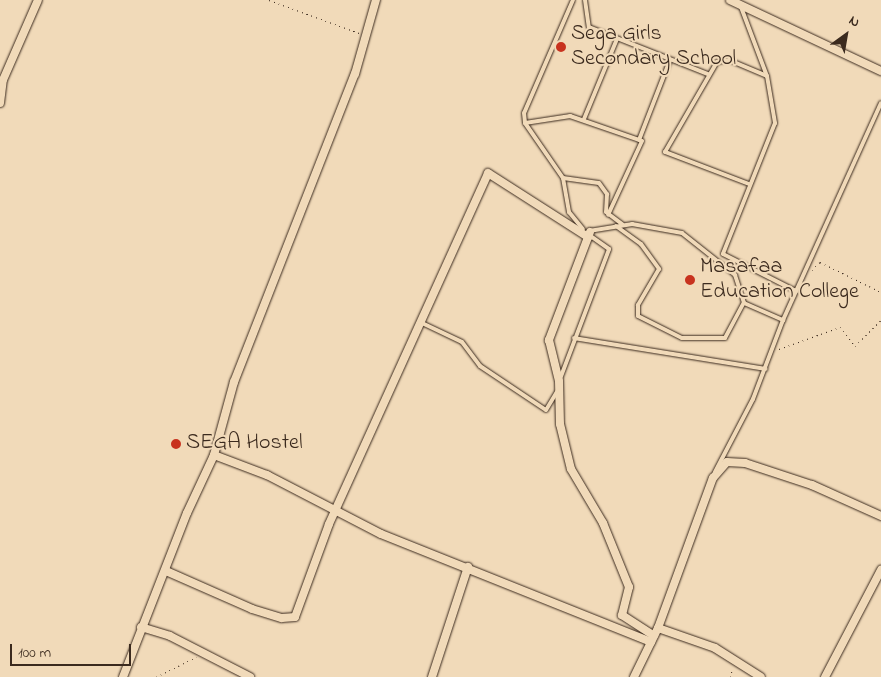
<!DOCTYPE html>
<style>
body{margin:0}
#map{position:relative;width:881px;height:677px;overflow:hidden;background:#f1dab9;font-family:"Indie Flower",sans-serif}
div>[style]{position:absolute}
.path>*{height:1px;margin-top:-0.5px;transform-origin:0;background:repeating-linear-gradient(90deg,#3b2a1e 0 1px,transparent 0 5px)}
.roads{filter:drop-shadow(0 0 1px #3b2a1e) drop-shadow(0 0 1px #3b2a1e)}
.service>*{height:4px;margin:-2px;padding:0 2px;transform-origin:2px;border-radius:2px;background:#f1dab9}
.minor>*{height:8px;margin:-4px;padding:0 4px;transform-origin:4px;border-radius:4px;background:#f1dab9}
.dots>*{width:14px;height:14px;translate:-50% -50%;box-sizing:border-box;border:2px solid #f1dab9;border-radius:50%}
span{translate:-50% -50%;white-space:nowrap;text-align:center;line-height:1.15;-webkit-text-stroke:4px #f1dab9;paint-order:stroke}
.poi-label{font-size:22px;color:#3b2a1e}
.left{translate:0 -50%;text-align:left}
.north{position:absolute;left:821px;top:10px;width:50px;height:50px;-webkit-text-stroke:4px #f1dab9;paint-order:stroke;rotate:32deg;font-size:14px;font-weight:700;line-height:20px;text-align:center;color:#3b2a1e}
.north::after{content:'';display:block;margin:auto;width:18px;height:22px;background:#3b2a1e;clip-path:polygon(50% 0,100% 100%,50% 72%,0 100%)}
.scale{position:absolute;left:10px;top:644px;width:121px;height:22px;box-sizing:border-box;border:2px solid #3b2a1e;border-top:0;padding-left:6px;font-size:15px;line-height:18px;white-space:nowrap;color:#3b2a1e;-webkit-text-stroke:4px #f1dab9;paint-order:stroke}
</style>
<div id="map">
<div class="path">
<i style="left:269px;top:0;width:96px;rotate:20.1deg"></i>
<i style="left:812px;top:270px;width:11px;rotate:-45deg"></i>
<i style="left:820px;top:262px;width:68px;rotate:26.2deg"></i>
<i style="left:779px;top:349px;width:65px;rotate:-19.8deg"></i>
<i style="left:840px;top:327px;width:24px;rotate:52deg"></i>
<i style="left:855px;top:346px;width:37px;rotate:-45deg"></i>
<i style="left:156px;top:677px;width:45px;rotate:-26.6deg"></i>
<i style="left:731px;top:677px;width:8px;rotate:-83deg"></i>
</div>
<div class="roads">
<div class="service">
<i style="left:573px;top:0;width:123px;rotate:113.4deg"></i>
<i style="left:524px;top:113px;width:10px;rotate:84deg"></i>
<i style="left:525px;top:123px;width:67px;rotate:55.4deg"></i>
<i style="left:563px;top:178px;width:35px;rotate:80deg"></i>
<i style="left:569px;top:212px;width:22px;rotate:51deg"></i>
<i style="left:585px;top:0;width:27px;rotate:82deg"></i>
<i style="left:589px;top:27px;width:128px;rotate:21.6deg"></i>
<i style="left:741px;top:7px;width:74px;rotate:69.4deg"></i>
<i style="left:767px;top:76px;width:48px;rotate:80.3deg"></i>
<i style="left:775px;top:123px;width:141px;rotate:111.7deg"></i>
<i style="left:723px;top:254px;width:82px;rotate:26.9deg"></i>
<i style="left:584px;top:119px;width:87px;rotate:-67.6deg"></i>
<i style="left:525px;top:123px;width:46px;rotate:-8.8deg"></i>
<i style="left:570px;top:116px;width:76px;rotate:19.1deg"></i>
<i style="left:642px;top:141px;width:81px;rotate:114.7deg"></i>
<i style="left:639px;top:140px;width:86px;rotate:-68.8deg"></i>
<i style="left:563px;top:178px;width:36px;rotate:8deg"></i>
<i style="left:599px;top:183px;width:14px;rotate:54deg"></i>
<i style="left:607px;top:194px;width:18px;rotate:93deg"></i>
<i style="left:606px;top:212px;width:21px;rotate:37deg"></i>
<i style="left:749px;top:184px;width:90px;rotate:-159.1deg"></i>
<i style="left:665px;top:152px;width:104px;rotate:-60deg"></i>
<i style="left:717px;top:62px;width:12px;rotate:-9deg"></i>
<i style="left:729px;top:60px;width:41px;rotate:22.8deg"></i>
<i style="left:616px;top:226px;width:31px;rotate:36deg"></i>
<i style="left:641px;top:244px;width:31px;rotate:54deg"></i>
<i style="left:659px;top:269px;width:42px;rotate:120.3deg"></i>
<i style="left:638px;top:305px;width:11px;rotate:90deg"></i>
<i style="left:638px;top:316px;width:49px;rotate:26.6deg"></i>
<i style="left:682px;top:338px;width:43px"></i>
<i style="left:725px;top:338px;width:40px;rotate:-62deg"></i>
<i style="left:589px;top:231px;width:44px;rotate:-9.2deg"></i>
<i style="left:632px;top:224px;width:51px;rotate:10.2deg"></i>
<i style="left:682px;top:233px;width:68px;rotate:38.4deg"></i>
<i style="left:735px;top:275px;width:29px;rotate:72deg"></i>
<i style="left:744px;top:303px;width:43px;rotate:23.6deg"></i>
<i style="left:422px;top:323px;width:44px;rotate:25.4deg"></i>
<i style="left:462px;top:342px;width:30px;rotate:53deg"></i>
<i style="left:480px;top:366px;width:79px;rotate:33.7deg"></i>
<i style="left:546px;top:410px;width:21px;rotate:-59deg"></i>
<i style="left:574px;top:338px;width:194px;rotate:9.2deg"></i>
<i style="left:560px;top:379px;width:139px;rotate:-69.3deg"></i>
<i style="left:609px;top:249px;width:24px;rotate:-145deg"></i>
<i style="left:715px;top:472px;width:82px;rotate:-62.5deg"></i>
<i style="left:753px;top:399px;width:85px;rotate:-69.2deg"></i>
<i style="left:783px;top:320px;width:238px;rotate:-65.7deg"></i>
</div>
<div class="minor">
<i style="left:730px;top:0;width:167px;rotate:25.2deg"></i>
<i style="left:0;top:103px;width:23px;rotate:-83deg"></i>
<i style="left:3px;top:80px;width:87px;rotate:-66.4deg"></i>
<i style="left:590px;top:232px;width:116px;rotate:110.8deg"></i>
<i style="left:549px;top:340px;width:42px;rotate:76.3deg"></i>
<i style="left:559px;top:381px;width:43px;rotate:88.7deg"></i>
<i style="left:560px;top:424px;width:46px;rotate:76.3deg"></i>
<i style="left:571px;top:469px;width:63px;rotate:59.3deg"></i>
<i style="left:603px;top:523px;width:69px;rotate:67.9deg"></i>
<i style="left:629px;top:587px;width:29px;rotate:104deg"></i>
<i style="left:622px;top:615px;width:38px;rotate:33deg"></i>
<i style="left:214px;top:455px;width:57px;rotate:20.7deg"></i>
<i style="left:267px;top:475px;width:128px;rotate:27.4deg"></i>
<i style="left:381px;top:534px;width:291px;rotate:21.8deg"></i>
<i style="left:166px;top:571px;width:94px;rotate:23.8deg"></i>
<i style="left:252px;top:609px;width:31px;rotate:17deg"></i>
<i style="left:282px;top:618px;width:13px;rotate:-4deg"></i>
<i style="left:295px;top:617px;width:99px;rotate:-69.9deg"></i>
<i style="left:329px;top:524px;width:385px;rotate:-65.6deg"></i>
<i style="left:488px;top:173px;width:119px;rotate:32.6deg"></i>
<i style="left:141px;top:627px;width:30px;rotate:17deg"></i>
<i style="left:170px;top:636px;width:90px;rotate:27.1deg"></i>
<i style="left:658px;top:628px;width:60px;rotate:19.3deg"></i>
<i style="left:715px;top:648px;width:54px;rotate:32.2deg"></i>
<i style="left:123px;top:677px;width:176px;rotate:-68.7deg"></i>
<i style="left:187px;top:513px;width:64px;rotate:-65deg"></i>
<i style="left:214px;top:455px;width:76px;rotate:-74.7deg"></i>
<i style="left:234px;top:382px;width:331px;rotate:-68.6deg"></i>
<i style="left:355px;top:74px;width:77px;rotate:-74.2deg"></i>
<i style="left:432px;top:677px;width:116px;rotate:-71.9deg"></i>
<i style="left:634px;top:677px;width:55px;rotate:-63.9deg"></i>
<i style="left:658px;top:628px;width:160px;rotate:-69.9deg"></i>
<i style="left:713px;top:478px;width:21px;rotate:-49deg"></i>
<i style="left:727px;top:462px;width:18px;rotate:3deg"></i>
<i style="left:745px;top:463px;width:71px;rotate:18.2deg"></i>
<i style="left:812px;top:485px;width:76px;rotate:24.2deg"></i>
<i style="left:825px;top:677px;width:121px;rotate:-62.4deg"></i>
</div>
</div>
<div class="dots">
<i style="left:561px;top:47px;background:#c8321e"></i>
<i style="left:690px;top:280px;background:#c8321e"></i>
<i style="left:176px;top:444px;background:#c8321e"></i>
</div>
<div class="poi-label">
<span class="left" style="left:571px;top:47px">Sega Girls<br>Secondary School</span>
<span class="left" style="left:700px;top:280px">Masafaa<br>Education College</span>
<span class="left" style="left:186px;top:444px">SEGA Hostel</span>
</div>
<div class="north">N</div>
<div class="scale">100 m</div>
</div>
